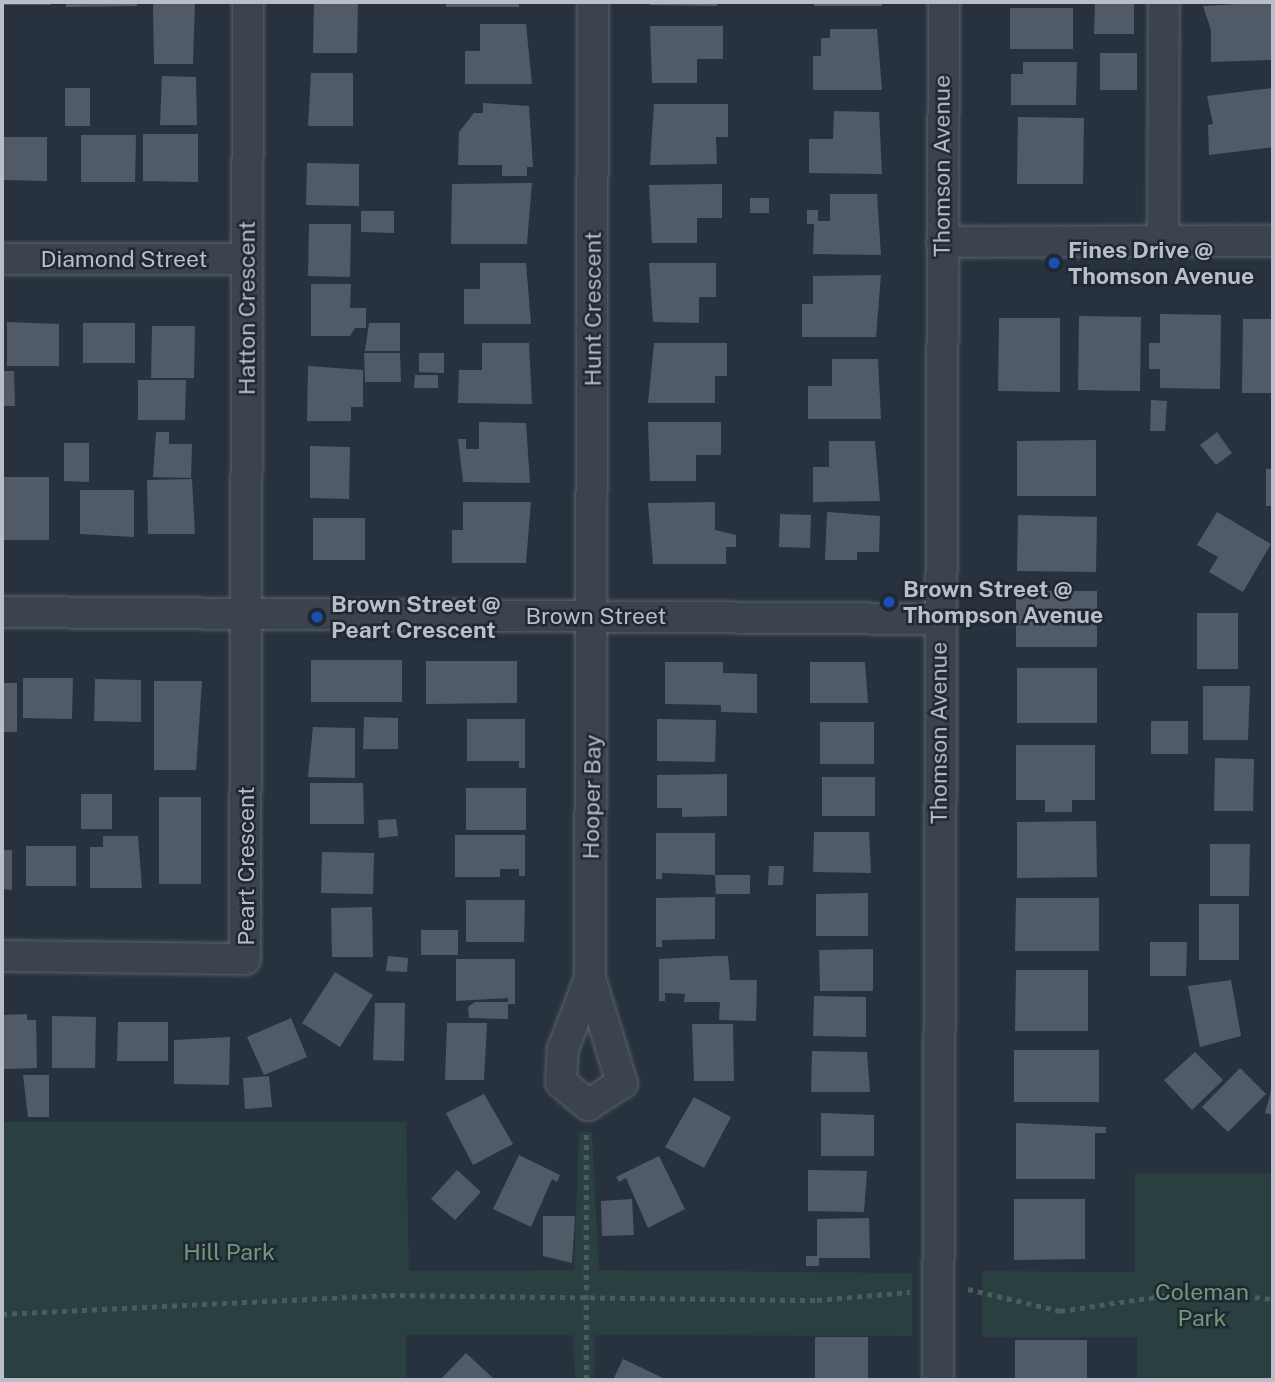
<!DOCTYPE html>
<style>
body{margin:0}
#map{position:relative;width:1275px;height:1382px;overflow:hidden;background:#27323e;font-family:"Public Sans",sans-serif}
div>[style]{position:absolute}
.green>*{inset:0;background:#2a3f40}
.building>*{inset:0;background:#515b68}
.path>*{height:4.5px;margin-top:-2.25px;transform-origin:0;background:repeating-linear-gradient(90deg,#495c5e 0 5px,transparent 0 10px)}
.roads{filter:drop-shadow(0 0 2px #59626c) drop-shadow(0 0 2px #59626c)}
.minor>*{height:30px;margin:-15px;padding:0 15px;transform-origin:15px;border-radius:15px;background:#3b444e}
.dots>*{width:19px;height:19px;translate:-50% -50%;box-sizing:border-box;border:4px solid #202933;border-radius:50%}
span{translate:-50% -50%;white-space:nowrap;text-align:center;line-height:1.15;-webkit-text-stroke:5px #202933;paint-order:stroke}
.street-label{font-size:23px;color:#b8bfc9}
.poi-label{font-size:23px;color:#b8bfc9;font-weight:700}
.left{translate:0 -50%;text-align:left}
.park-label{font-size:23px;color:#719879}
.frame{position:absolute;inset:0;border:4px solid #b8bfc9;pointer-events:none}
</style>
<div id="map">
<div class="green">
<i style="clip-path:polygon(2px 1122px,406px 1122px,409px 1271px,574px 1270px,579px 1132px,592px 1132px,599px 1270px,912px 1273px,912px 1336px,595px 1335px,594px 1380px,575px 1380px,573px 1335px,406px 1335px,406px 1380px,2px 1380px)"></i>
<i style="clip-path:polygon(1135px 1173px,1273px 1173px,1273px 1380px,1137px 1380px,1137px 1337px,982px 1337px,982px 1271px,1135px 1272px)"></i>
</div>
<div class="building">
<i style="clip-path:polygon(2px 2px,51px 2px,51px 5px,2px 5px)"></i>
<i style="clip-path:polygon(66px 2px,137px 2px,137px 6px,66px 7px)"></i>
<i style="clip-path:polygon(153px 2px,195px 2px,193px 64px,154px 64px)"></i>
<i style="clip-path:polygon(314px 2px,358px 2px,357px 53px,313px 53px)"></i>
<i style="clip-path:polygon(446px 2px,519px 2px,519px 7px,446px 7px)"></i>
<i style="clip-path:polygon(650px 2px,717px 2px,717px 6px,650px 5px)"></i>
<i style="clip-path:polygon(814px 2px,882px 2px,882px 6px,814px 6px)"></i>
<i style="clip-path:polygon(1095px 2px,1134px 2px,1134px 34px,1094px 34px)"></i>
<i style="clip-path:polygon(1273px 2px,1273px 60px,1211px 62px,1211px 30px,1203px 6px)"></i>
<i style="clip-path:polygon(1010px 8px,1073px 8px,1073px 49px,1010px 49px)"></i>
<i style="clip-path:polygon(480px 24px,526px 24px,532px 84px,465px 84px,465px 51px,480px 51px)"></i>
<i style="clip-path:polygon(650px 26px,723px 26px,723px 59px,697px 59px,697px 83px,652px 83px)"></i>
<i style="clip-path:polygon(830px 29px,877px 29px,882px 90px,813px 90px,813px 56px,821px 56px,821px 38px,830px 38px)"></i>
<i style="clip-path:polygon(1100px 53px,1137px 53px,1137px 90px,1100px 90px)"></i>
<i style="clip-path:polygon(1023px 62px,1077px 62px,1076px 105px,1011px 105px,1011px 74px,1023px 74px)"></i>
<i style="clip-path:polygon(311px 73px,353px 73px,353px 126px,308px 126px)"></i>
<i style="clip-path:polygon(162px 76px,196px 77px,197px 125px,160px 125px)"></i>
<i style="clip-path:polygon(65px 88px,90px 88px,90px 126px,65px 126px)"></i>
<i style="clip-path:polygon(1273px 88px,1273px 147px,1209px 155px,1208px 125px,1213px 124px,1207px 96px)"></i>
<i style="clip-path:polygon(483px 103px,529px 106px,533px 167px,527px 167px,527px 176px,502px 176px,502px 165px,458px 165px,459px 132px,474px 113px,483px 113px)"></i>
<i style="clip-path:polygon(654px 104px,728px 104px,728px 137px,716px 137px,717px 164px,650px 165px)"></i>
<i style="clip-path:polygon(834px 111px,879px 112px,882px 174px,809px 173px,809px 139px,833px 139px)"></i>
<i style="clip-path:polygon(1018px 117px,1084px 118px,1083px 184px,1017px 184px)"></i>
<i style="clip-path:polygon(143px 134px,198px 134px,198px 182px,143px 181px)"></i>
<i style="clip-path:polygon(81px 135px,136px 135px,135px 182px,81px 182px)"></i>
<i style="clip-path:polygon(2px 137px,47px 137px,47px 181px,2px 180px)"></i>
<i style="clip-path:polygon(307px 163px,359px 164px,359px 206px,306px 205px)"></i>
<i style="clip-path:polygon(532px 183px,527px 244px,451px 244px,452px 184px)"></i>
<i style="clip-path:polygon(722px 184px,722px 218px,697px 218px,697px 243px,652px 243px,649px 185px)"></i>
<i style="clip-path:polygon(830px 194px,877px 194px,881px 255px,813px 254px,814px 224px,807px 224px,807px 210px,818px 210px,818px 221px,830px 221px)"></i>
<i style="clip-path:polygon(750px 198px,769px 198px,769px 213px,750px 213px)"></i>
<i style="clip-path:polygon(361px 211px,394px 211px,394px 233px,361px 232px)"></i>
<i style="clip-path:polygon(309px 224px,351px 224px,350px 277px,308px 276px)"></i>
<i style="clip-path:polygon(480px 263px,526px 263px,531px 324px,464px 324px,464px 289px,480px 289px)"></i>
<i style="clip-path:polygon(649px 263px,716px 263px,716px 297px,699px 297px,699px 323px,653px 322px)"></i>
<i style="clip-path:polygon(881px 275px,876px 337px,802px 337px,802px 304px,813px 304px,813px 276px)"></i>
<i style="clip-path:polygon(311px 284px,351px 284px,350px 308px,366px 308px,366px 328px,355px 328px,350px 336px,311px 336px)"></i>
<i style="clip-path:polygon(1160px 314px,1221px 315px,1220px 389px,1160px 388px,1160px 369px,1149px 369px,1149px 343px,1160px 343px)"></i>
<i style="clip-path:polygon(1079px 316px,1141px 317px,1140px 391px,1078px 390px)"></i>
<i style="clip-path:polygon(999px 318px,1060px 318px,1060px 392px,998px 391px)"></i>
<i style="clip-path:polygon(1243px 319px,1273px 319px,1273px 393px,1242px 393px)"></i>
<i style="clip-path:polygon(7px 322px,59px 324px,59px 366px,7px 366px)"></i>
<i style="clip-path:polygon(83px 323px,135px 323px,135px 363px,83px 363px)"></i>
<i style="clip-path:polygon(369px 323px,400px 323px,400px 351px,365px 351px)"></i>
<i style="clip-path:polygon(152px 326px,195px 326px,194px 378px,151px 378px)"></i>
<i style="clip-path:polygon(482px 343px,529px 343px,532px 404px,458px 403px,459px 370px,482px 370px)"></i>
<i style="clip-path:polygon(654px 343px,727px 343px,727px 376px,715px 376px,715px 403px,648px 403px)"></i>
<i style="clip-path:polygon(364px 353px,400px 353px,401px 382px,365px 382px)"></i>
<i style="clip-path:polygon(419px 353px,444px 353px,444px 373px,419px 372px)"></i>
<i style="clip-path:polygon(832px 359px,878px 359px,881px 419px,808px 419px,808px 386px,832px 386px)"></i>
<i style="clip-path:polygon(308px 366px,363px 370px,363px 407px,351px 407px,351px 421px,307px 421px)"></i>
<i style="clip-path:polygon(2px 371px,14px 371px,15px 406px,2px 406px)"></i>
<i style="clip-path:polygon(415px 375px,438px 375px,438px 388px,414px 388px)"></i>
<i style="clip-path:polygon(138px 380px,186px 380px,185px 420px,138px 420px)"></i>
<i style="clip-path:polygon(1151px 400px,1167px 401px,1165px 431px,1150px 431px)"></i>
<i style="clip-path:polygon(479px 422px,526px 423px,530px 483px,463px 482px,458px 439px,466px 439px,466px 449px,479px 449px)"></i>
<i style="clip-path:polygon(648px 422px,721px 422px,721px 455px,696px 455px,696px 481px,650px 481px)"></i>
<i style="clip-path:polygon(156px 432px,169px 432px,169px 444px,192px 444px,191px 478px,153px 477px)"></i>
<i style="clip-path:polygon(1217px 432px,1232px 453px,1216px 465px,1200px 445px)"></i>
<i style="clip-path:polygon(1096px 440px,1096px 496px,1017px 496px,1017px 441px)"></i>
<i style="clip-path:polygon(829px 441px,875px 441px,880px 501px,813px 502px,813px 467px,829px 467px)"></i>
<i style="clip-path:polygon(64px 443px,89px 443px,89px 482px,64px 481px)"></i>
<i style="clip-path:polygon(310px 446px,350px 447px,349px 499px,310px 498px)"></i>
<i style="clip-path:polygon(1266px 469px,1273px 469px,1273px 506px,1266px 506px)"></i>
<i style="clip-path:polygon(2px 477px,49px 477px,49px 540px,2px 540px)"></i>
<i style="clip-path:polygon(192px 479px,195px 534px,148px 534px,147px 480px)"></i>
<i style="clip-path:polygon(80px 490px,134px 490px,134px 537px,80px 534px)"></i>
<i style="clip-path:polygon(463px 502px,531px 502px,526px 563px,452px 563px,452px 530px,463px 530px)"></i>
<i style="clip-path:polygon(715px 502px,715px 530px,736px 535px,736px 547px,726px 547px,726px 564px,653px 564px,648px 503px)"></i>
<i style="clip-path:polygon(827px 512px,880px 516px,879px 552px,857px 552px,857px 560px,825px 560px)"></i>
<i style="clip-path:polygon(1217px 512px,1271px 544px,1243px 592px,1209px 572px,1218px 557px,1197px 545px)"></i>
<i style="clip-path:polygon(780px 514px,811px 515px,810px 548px,779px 547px)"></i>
<i style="clip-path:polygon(1018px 515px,1097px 517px,1096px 572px,1017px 571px)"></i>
<i style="clip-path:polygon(313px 518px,365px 518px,365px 560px,313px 560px)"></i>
<i style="clip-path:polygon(1016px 591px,1097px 591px,1097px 647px,1016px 647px)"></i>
<i style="clip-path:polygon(1197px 613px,1238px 613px,1238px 669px,1197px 669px)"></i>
<i style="clip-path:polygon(311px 660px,402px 660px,402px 702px,311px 702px)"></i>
<i style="clip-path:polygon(426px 661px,517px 661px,517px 703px,426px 704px)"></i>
<i style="clip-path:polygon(665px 662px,723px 662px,723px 673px,757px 674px,757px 713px,721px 712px,721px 705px,665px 704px)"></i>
<i style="clip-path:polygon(810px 662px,865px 662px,868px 703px,810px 703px)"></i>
<i style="clip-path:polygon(1017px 668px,1097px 668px,1097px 723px,1017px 723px)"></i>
<i style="clip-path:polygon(23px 678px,73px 678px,72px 719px,23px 718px)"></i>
<i style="clip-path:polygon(95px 679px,141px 680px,141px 722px,94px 721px)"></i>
<i style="clip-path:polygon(154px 681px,202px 681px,196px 770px,154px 770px)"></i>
<i style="clip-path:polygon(2px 683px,17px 683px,17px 732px,2px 732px)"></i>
<i style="clip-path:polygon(1203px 686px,1250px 686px,1248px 740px,1203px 740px)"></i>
<i style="clip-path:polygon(364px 717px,398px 718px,398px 749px,363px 749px)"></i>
<i style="clip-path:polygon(467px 719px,525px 719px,525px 768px,519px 768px,519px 761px,467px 761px)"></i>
<i style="clip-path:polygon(657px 719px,716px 720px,715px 762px,657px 761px)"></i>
<i style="clip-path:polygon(1151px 721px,1188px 721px,1188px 754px,1151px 754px)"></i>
<i style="clip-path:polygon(820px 722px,874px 722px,874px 764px,820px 764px)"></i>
<i style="clip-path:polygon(313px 727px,355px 728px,355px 778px,308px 777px)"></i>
<i style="clip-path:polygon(1016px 745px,1095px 745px,1095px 800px,1072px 800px,1072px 812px,1045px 812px,1045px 800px,1016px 800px)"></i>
<i style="clip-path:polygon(1215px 758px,1254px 759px,1253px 811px,1214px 811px)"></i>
<i style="clip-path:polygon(727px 774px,727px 816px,682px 817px,682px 808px,657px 808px,657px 775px)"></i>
<i style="clip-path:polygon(822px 777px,875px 777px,875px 816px,822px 816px)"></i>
<i style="clip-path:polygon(310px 783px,363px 783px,364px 824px,310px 824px)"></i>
<i style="clip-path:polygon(466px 788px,526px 788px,526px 830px,466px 830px)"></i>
<i style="clip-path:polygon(81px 794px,112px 794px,112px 829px,81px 829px)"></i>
<i style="clip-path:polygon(159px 797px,201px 797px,201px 884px,159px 884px)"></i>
<i style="clip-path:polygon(396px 819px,398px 836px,379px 838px,378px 820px)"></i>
<i style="clip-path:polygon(1096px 821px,1097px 877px,1017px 878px,1017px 822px)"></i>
<i style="clip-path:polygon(814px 832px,869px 832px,871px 873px,813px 872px)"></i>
<i style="clip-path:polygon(656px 833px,715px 833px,715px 875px,662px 873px,662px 879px,656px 879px)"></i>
<i style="clip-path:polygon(455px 835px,525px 835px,525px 876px,519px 876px,519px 869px,500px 869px,500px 877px,455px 877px)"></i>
<i style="clip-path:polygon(103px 836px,138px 836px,142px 888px,90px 888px,90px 847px,103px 847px)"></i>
<i style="clip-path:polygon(1210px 844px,1250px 844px,1249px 896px,1210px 896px)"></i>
<i style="clip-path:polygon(26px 846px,76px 846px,76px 886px,26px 886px)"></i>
<i style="clip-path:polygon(2px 850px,12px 850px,12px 890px,2px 889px)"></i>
<i style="clip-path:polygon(322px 852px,374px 853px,373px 894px,321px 893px)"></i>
<i style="clip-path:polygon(769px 866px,784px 866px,783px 885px,768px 885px)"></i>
<i style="clip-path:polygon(715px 875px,750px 875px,750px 894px,716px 894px)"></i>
<i style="clip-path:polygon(868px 893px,868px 936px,816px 936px,816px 894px)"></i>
<i style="clip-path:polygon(715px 897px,715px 939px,662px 940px,662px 947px,656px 947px,656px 898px)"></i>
<i style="clip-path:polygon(1016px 898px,1099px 898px,1099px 951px,1015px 951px)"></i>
<i style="clip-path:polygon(466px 900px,525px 900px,524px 942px,466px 942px)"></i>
<i style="clip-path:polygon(1199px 904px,1239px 904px,1239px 960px,1199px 960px)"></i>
<i style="clip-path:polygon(372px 907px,373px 957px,332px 957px,331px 908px)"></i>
<i style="clip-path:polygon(421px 930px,458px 930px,458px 955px,421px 955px)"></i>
<i style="clip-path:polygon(1150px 942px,1187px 942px,1186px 976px,1150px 976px)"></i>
<i style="clip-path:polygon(873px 949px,873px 991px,820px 991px,819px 950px)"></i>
<i style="clip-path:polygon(388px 956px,408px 958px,407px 972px,386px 971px)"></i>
<i style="clip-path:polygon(716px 956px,728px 956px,730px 980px,757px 980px,756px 1021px,719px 1020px,720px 1002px,684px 1002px,685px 994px,665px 993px,665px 1001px,659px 1001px,659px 959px)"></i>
<i style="clip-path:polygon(456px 959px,515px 959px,515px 1004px,508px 1004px,508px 998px,456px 1001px)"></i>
<i style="clip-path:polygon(1016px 970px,1088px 970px,1088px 1031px,1015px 1031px)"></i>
<i style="clip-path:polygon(335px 972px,373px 995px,340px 1047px,302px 1023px)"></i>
<i style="clip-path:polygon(1231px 980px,1241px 1036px,1200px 1047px,1188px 986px)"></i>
<i style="clip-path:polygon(814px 996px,866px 997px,866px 1037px,813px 1036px)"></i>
<i style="clip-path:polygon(475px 1002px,508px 1002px,508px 1019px,469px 1018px,468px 1007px)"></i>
<i style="clip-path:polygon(375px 1003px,405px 1003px,404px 1061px,373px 1060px)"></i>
<i style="clip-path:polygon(27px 1014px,27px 1020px,36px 1020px,37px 1068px,2px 1069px,2px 1015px)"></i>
<i style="clip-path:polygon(52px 1016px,96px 1017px,95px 1068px,52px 1068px)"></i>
<i style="clip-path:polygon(291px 1018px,307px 1057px,264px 1075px,247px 1037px)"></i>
<i style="clip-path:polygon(118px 1022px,168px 1022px,168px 1061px,117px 1061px)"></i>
<i style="clip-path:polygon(447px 1023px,487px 1023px,484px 1080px,445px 1080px)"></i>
<i style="clip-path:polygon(692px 1024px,733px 1024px,734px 1081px,694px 1081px)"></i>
<i style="clip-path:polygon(230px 1037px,229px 1085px,174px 1084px,174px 1040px)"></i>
<i style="clip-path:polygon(1014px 1050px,1099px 1050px,1099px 1102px,1014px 1102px)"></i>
<i style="clip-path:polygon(812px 1051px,867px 1052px,870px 1092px,811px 1092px)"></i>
<i style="clip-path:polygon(1195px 1052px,1223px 1080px,1192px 1110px,1164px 1080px)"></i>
<i style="clip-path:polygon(1240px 1068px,1266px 1094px,1228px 1132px,1202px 1107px)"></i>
<i style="clip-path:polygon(23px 1075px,49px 1075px,49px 1117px,28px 1117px)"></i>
<i style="clip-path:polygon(269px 1076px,272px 1107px,245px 1109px,243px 1078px)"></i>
<i style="clip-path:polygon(1273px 1084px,1273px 1115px,1265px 1113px)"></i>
<i style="clip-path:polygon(484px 1094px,513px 1144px,473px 1165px,446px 1113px)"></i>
<i style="clip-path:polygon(694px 1097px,731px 1117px,704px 1168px,665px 1147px)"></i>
<i style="clip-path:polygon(821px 1113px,874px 1115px,874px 1156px,821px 1156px)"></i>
<i style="clip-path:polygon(1016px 1123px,1106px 1127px,1106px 1133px,1095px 1133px,1095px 1179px,1016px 1179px)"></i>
<i style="clip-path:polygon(519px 1155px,560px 1175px,557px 1182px,552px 1179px,531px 1227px,493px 1209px)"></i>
<i style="clip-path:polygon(659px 1156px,685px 1209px,648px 1228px,626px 1178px,619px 1182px,616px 1177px)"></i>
<i style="clip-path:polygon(457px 1170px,481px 1192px,455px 1220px,431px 1199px)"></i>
<i style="clip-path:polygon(808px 1170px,867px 1171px,864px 1212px,808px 1211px)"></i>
<i style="clip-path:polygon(632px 1199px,634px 1235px,602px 1236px,601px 1201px)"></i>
<i style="clip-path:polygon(1014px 1199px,1085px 1199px,1085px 1259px,1014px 1260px)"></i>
<i style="clip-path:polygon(543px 1216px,575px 1216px,572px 1263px,543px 1256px)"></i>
<i style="clip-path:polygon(869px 1218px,870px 1258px,819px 1258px,819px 1266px,806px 1266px,806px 1256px,817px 1256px,817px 1219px)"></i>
<i style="clip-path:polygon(815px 1337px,868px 1337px,868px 1379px,815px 1379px)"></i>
<i style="clip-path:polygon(1015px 1340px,1087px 1340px,1087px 1380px,1015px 1380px)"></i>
<i style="clip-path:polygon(466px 1353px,495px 1380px,440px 1380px)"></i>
<i style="clip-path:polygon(623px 1359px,636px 1365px,667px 1380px,613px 1380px)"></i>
</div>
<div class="path">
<i style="left:968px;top:1289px;width:95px;rotate:13.4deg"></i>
<i style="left:1060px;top:1311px;width:136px;rotate:-8.4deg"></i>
<i style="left:1195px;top:1291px;width:78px;rotate:5.9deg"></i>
<i style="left:2px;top:1314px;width:388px;rotate:-2.8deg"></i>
<i style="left:390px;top:1295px;width:427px;rotate:0.7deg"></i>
<i style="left:817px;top:1300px;width:93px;rotate:-4.9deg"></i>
<i style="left:586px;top:1380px;width:246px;rotate:-90deg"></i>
</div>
<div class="roads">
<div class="minor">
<i style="left:1163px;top:241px;width:239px;rotate:-89.8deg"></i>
<i style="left:942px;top:242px;width:331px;rotate:-0.2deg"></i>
<i style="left:2px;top:259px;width:245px"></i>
<i style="left:2px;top:612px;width:937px;rotate:0.43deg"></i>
<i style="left:2px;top:956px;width:243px;rotate:0.7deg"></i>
<i style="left:245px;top:959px;width:957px;rotate:-89.82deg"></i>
<i style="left:590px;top:978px;width:110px;rotate:73.1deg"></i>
<i style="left:622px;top:1083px;width:40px;rotate:147.1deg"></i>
<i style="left:588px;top:1105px;width:35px;rotate:-140deg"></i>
<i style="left:561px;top:1082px;width:33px;rotate:-87deg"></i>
<i style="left:563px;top:1049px;width:76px;rotate:-69.2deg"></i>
<i style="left:590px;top:978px;width:976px;rotate:-89.82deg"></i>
<i style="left:938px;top:1380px;width:1378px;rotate:-89.75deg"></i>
</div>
</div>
<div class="dots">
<i style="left:1054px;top:263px;background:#1a4fb4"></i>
<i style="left:889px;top:602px;background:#1a4fb4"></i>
<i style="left:317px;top:617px;background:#1a4fb4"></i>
</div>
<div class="street-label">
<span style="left:942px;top:166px;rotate:-90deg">Thomson Avenue</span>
<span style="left:124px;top:259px">Diamond Street</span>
<span style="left:247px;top:308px;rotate:-90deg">Hatton Crescent</span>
<span style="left:593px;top:309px;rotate:-90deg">Hunt Crescent</span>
<span style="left:596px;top:616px">Brown Street</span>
<span style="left:939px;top:733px;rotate:-90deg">Thomson Avenue</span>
<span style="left:592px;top:797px;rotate:-89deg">Hooper Bay</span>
<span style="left:246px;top:866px;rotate:-90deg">Peart Crescent</span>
</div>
<div class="poi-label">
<span class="left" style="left:1068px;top:263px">Fines Drive @<br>Thomson Avenue</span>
<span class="left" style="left:903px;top:602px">Brown Street @<br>Thompson Avenue</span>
<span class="left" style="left:331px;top:617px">Brown Street @<br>Peart Crescent</span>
</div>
<div class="park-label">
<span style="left:229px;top:1252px">Hill Park</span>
<span style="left:1202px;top:1305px">Coleman<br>Park</span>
</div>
<div class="frame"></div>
</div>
